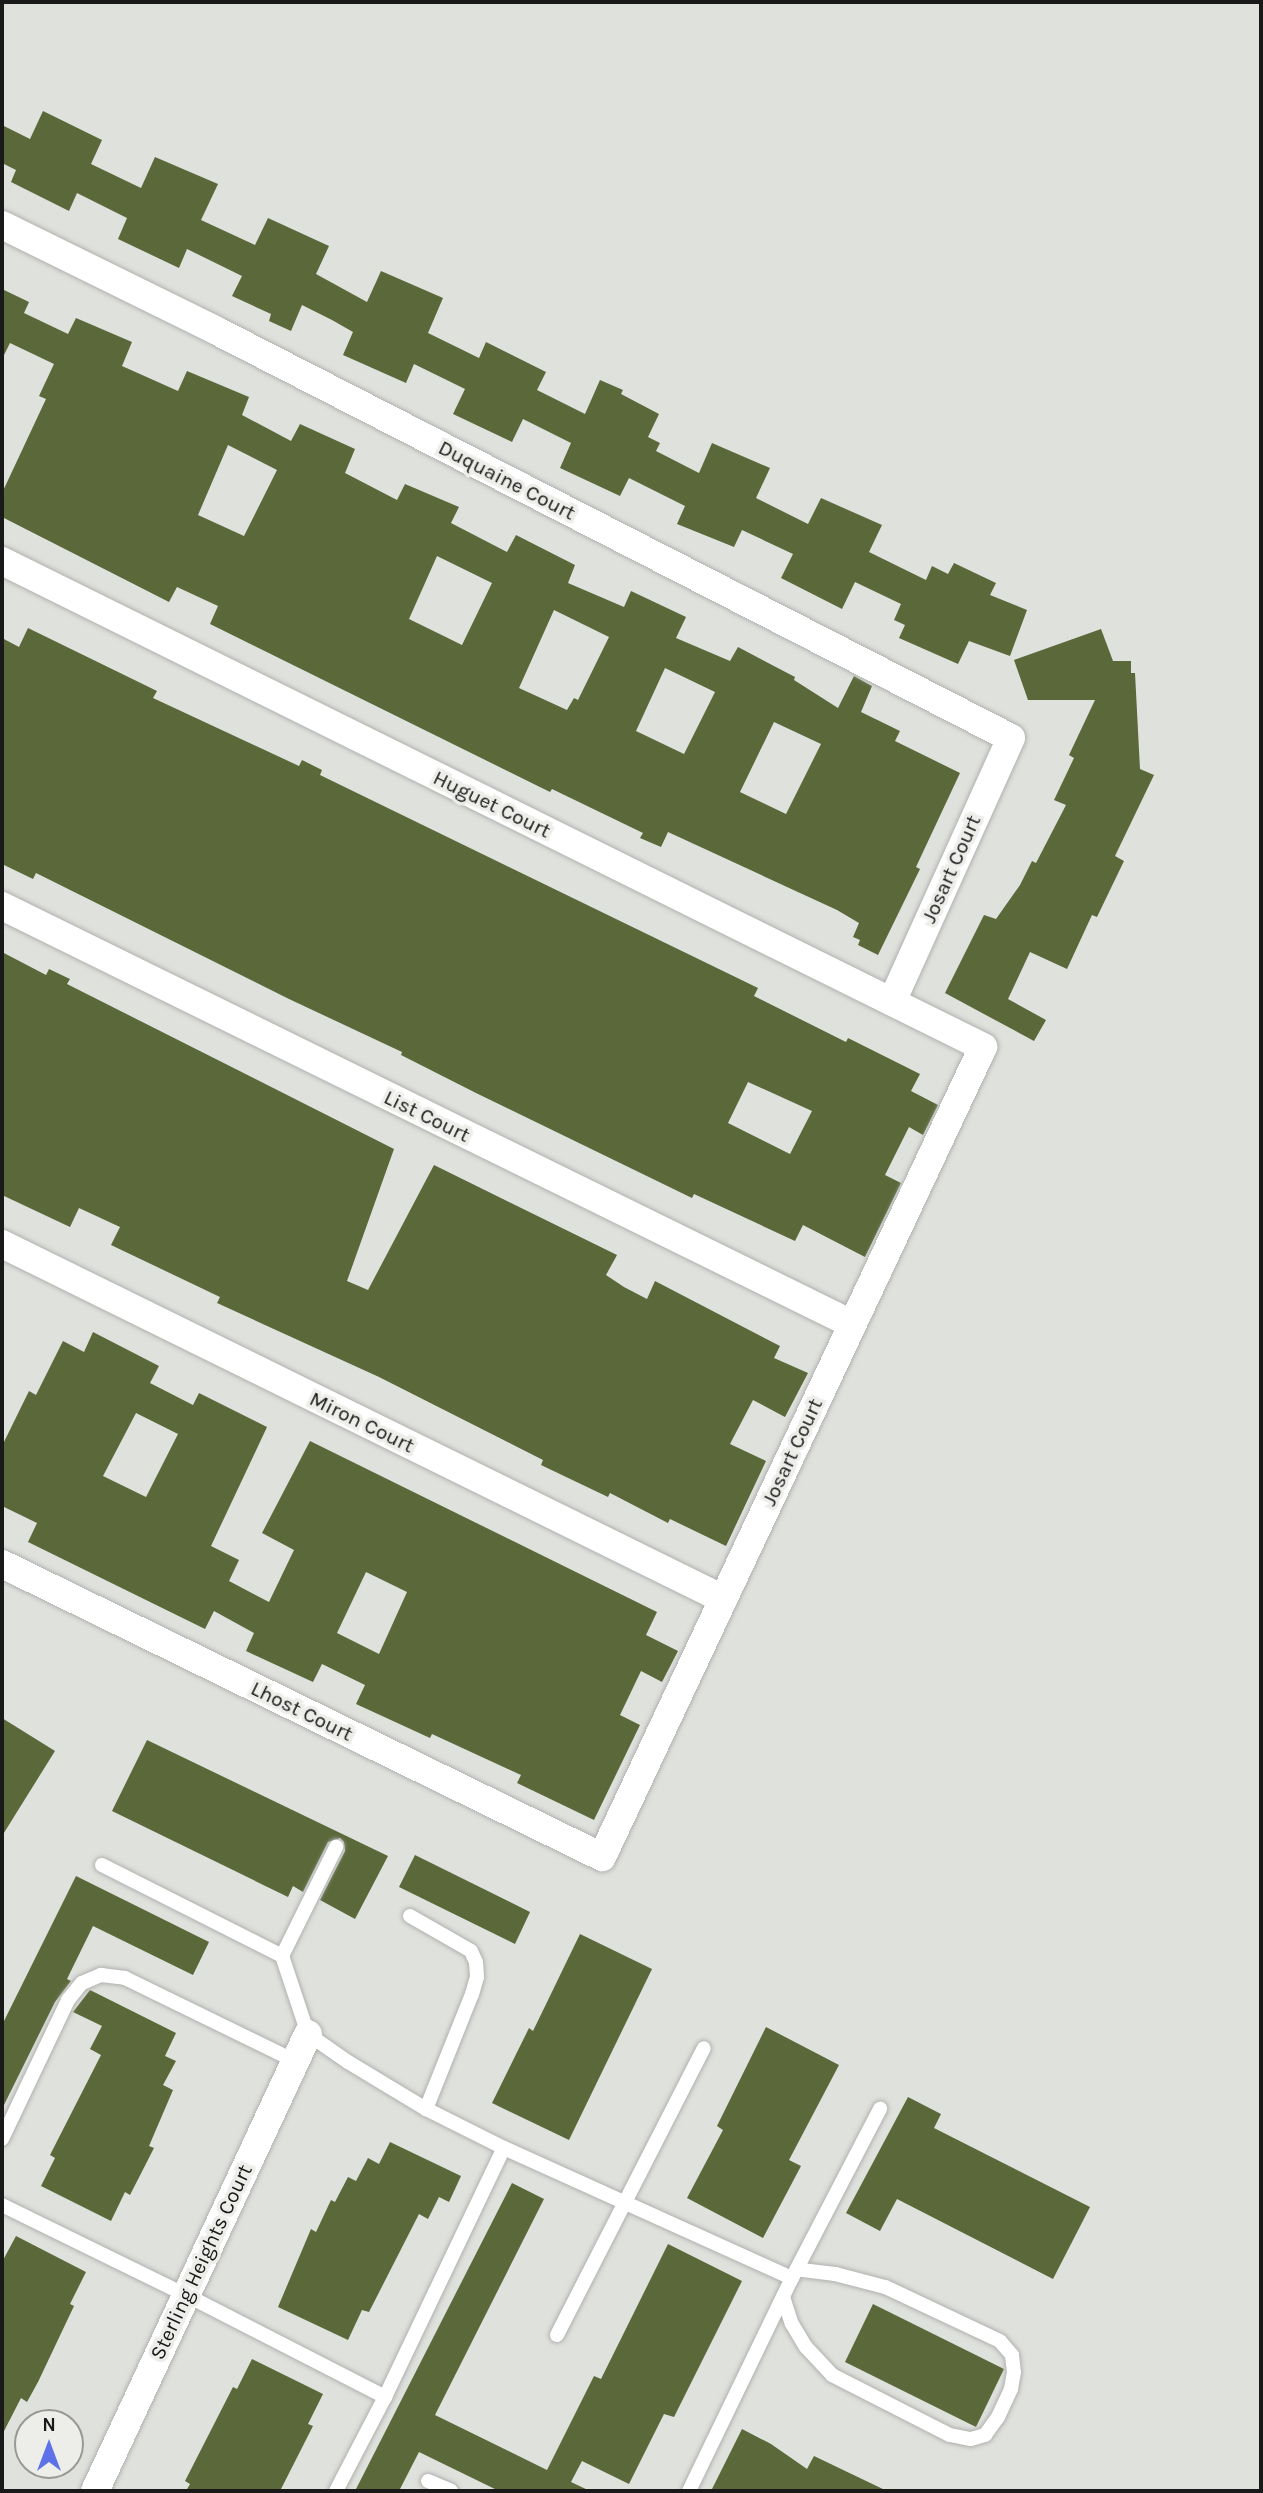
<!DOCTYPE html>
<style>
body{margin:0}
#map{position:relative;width:1263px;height:2493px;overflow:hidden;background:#dfe1dd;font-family:Karla,sans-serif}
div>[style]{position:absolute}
.building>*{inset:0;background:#5a683a}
.roads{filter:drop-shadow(0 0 2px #b0b1ae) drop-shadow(0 0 2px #b0b1ae)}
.lane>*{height:14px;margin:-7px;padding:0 7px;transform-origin:7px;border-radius:7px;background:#fff}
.street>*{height:28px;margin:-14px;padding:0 14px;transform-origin:14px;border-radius:14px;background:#fff}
span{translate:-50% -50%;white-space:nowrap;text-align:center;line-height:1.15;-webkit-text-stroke:7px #edeeea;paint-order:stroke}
.street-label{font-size:21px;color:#181918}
.frame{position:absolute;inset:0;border:4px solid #181918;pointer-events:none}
.north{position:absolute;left:14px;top:2409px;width:70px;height:70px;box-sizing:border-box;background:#edeeea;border:2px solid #989996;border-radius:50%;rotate:0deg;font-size:19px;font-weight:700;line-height:28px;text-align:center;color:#181918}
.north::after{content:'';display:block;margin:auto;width:24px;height:32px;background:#5d71e8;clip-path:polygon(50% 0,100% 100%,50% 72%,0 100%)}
</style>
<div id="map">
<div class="building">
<i style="clip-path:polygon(43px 111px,102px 140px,91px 164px,141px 188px,155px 157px,218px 184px,201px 220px,255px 245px,268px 218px,329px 246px,316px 274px,367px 302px,381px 271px,443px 298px,428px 333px,479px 358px,486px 342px,546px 372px,537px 390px,585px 414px,600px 380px,623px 390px,621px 394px,659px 414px,648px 437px,660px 443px,656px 451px,699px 473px,712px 443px,770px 468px,756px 498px,808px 524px,821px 498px,882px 525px,869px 552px,926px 580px,932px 566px,948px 574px,954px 563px,996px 583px,990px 595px,1027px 610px,1010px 656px,969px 641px,958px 664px,899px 638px,905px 625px,894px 620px,901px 604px,855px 582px,842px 609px,781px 578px,793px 554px,742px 530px,734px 547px,677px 524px,685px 506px,629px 478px,620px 496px,560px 468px,571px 443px,523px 419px,512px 442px,453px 414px,465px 389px,414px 364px,406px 383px,343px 355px,353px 332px,332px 320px,302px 305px,291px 331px,269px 321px,271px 314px,232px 296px,242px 276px,187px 249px,179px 268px,118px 239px,127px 218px,77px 193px,69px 211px,11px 182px,16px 170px,2px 163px,2px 125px,30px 139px)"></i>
<i style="clip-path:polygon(evenodd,2px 289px,29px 302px,24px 313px,68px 334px,76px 318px,132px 342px,122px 366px,178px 391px,187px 371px,249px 397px,242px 415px,291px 441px,300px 424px,355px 449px,345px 473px,397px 500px,405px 484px,459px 507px,451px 523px,507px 552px,516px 535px,575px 565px,568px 583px,624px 607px,631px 591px,686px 617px,676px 638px,730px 661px,738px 647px,795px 677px,794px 680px,838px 708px,854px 676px,872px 686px,861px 712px,900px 731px,895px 741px,960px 773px,916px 867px,920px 869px,878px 955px,858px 945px,860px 940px,853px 937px,859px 923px,837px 910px,668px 832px,661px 847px,640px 838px,643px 833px,552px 789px,550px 792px,210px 624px,218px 606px,177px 587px,169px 602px,2px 517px,2px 493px,46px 399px,39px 396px,54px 364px,10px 343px,2px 359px,2px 289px,228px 445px,277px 470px,244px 536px,198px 515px,228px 445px,2px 289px,437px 556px,492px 583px,462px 645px,409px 619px,437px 556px,2px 289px,554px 610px,609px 637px,578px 700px,574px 698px,567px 710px,519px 688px,554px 610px,2px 289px,665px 668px,715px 692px,684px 754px,636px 731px,665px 668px,2px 289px,774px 722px,821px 744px,786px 814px,740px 792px,774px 722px)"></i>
<i style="clip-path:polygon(evenodd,28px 628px,157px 691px,153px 698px,299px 766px,302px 760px,322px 770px,320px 775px,758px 988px,754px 996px,846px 1042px,848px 1038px,920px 1074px,911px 1091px,938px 1105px,923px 1135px,909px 1127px,885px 1175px,901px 1183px,865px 1257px,803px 1225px,795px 1241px,694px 1194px,692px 1198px,476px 1093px,401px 1055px,402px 1052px,289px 999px,36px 873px,33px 879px,2px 864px,2px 638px,19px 647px,28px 628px,748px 1082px,812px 1111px,790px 1154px,728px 1123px,748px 1082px)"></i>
<i style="clip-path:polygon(1101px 629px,1113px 661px,1131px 661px,1131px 673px,1135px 673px,1140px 769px,1154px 775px,1115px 856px,1124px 861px,1097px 917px,1092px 915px,1067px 969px,1030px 952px,1008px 999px,1046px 1020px,1034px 1041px,945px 993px,984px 915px,996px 919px,1020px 885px,1032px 861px,1036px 863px,1066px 805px,1054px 800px,1074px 758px,1069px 755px,1095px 700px,1028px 700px,1014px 660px)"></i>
<i style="clip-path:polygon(2px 952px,46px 975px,49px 969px,70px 979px,67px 984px,394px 1149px,347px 1281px,368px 1290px,434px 1165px,617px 1255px,606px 1275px,624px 1287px,647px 1299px,655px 1281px,780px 1346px,774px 1358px,808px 1373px,785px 1417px,753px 1400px,730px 1444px,766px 1461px,726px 1546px,670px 1519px,668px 1523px,610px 1493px,608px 1497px,541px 1465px,543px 1460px,379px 1377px,217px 1303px,220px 1297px,111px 1245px,120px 1227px,79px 1208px,70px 1227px,2px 1195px)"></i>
<i style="clip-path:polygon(evenodd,93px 1332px,159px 1366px,150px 1383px,193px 1405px,199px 1393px,267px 1427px,211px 1546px,239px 1560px,229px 1581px,269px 1602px,294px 1550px,262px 1533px,310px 1441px,657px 1612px,646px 1635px,678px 1651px,662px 1682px,641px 1671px,620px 1715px,640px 1725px,594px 1820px,517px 1783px,521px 1775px,432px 1734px,430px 1738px,356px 1704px,365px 1685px,322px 1664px,313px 1682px,246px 1651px,254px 1633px,214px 1611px,205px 1629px,28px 1542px,37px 1523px,2px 1506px,2px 1446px,29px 1391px,36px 1395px,63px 1341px,84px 1352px,93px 1332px,136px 1413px,178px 1434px,146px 1497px,103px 1476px,136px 1413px,93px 1332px,366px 1572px,407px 1592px,379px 1654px,337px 1633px,366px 1572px)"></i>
<i style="clip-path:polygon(2px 1718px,55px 1751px,2px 1836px)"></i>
<i style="clip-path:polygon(147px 1740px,388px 1856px,355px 1919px,320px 1900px,345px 1851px,344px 1842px,340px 1838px,328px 1842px,303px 1892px,293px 1886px,288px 1897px,112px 1811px)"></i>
<i style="clip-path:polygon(415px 1855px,530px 1912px,515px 1944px,399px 1887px)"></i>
<i style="clip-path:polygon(76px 1876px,209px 1942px,193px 1975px,93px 1926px,67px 1979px,71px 1981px,55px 2002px,2px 2109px,2px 2025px)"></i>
<i style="clip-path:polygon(580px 1934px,652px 1969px,569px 2140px,492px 2103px,529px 2028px,533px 2031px)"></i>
<i style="clip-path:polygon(90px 1990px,176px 2033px,165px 2056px,176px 2061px,163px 2085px,173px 2090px,149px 2146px,154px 2148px,130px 2195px,125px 2192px,111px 2221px,41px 2186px,55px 2158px,50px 2155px,101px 2055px,90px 2049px,102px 2026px,73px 2012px)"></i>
<i style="clip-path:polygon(766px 2027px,839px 2065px,789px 2160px,801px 2166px,763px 2238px,687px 2198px,723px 2130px,717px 2126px)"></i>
<i style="clip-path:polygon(908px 2097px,941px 2114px,934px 2128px,1090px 2207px,1053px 2279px,897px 2199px,880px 2231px,846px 2213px)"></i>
<i style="clip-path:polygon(390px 2142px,461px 2176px,449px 2202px,439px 2197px,428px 2219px,419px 2214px,369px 2312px,362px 2310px,348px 2340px,278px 2307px,311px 2229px,316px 2232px,331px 2200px,335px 2202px,348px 2177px,356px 2181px,368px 2158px,379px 2164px)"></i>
<i style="clip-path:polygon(512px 2183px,544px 2199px,435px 2415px,547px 2470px,594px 2376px,601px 2379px,668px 2244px,742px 2281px,674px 2417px,664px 2414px,629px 2484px,582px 2461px,571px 2482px,590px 2491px,499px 2491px,419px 2452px,399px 2491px,355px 2491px)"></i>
<i style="clip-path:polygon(16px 2236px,86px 2272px,70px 2304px,74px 2306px,38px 2382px,27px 2402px,21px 2398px,2px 2435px,2px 2262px)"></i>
<i style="clip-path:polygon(873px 2304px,1004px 2369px,976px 2427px,845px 2362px)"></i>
<i style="clip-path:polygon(252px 2359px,323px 2394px,308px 2424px,313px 2426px,280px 2491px,186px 2491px,190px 2484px,185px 2481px,233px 2387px,237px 2389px)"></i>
<i style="clip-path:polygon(742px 2429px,771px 2444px,807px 2469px,814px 2456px,887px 2491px,711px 2491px)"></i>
</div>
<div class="roads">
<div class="lane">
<i style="left:102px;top:1865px;width:202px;rotate:26.8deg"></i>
<i style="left:282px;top:1956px;width:122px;rotate:-63.6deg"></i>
<i style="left:410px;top:1916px;width:70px;rotate:29.8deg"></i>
<i style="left:471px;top:1951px;width:12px;rotate:66deg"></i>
<i style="left:476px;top:1962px;width:15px;rotate:86deg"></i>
<i style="left:477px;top:1977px;width:18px;rotate:106deg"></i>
<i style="left:472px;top:1994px;width:124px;rotate:111.8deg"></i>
<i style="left:2px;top:2139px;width:154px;rotate:-64.6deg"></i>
<i style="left:68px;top:2000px;width:22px;rotate:-51deg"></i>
<i style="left:82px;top:1983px;width:21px;rotate:-23deg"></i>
<i style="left:101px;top:1975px;width:24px;rotate:7deg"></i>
<i style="left:125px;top:1978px;width:189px;rotate:26deg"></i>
<i style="left:504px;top:2148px;width:316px;rotate:24.3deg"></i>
<i style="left:792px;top:2278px;width:191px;rotate:-62.5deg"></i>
<i style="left:2px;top:2205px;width:205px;rotate:26.1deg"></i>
<i style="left:186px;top:2295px;width:224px;rotate:27.1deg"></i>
<i style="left:385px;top:2397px;width:276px;rotate:-64.5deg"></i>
<i style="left:504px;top:2148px;width:87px;rotate:-153.4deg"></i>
<i style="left:426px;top:2109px;width:91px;rotate:-148.9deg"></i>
<i style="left:348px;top:2062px;width:49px;rotate:-145deg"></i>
<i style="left:308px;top:2034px;width:82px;rotate:-108.4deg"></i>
<i style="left:783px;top:2297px;width:28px;rotate:72deg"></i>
<i style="left:792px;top:2324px;width:27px;rotate:59deg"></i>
<i style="left:806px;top:2347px;width:38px;rotate:47deg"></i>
<i style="left:832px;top:2375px;width:132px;rotate:27deg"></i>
<i style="left:950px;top:2435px;width:21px;rotate:11deg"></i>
<i style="left:971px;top:2439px;width:15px;rotate:-16deg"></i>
<i style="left:985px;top:2435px;width:22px;rotate:-54deg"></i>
<i style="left:998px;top:2417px;width:31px;rotate:-65deg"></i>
<i style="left:1011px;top:2389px;width:17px;rotate:-80deg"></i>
<i style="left:1014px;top:2372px;width:17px;rotate:-97deg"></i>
<i style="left:1012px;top:2355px;width:18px;rotate:-131deg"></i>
<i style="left:1000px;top:2341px;width:127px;rotate:-154.8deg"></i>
<i style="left:885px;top:2287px;width:52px;rotate:-165.4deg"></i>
<i style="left:835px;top:2274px;width:38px;rotate:-173deg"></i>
<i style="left:557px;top:2335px;width:322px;rotate:-62.9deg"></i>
<i style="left:428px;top:2481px;width:25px;rotate:23deg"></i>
<i style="left:336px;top:2491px;width:106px;rotate:-62.5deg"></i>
<i style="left:689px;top:2491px;width:237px;rotate:-64.2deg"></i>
</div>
<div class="street">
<i style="left:2px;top:225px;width:237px;rotate:26.2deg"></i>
<i style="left:215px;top:330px;width:894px;rotate:27.14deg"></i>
<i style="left:1011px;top:738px;width:289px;rotate:114.3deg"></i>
<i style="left:2px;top:561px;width:1095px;rotate:26.35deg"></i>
<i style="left:983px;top:1047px;width:895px;rotate:115.19deg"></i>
<i style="left:602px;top:1857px;width:668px;rotate:-153.97deg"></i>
<i style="left:2px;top:906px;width:947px;rotate:26.19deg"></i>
<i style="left:2px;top:1244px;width:804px;rotate:26.21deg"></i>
<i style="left:95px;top:2491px;width:504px;rotate:-65.01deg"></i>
</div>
</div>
<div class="street-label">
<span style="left:507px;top:480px;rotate:27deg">Duquaine Court</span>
<span style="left:492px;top:804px;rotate:26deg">Huguet Court</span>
<span style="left:951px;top:869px;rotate:-66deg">Josart Court</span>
<span style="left:427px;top:1116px;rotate:26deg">List Court</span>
<span style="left:362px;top:1422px;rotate:26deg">Miron Court</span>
<span style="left:792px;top:1452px;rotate:-65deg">Josart Court</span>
<span style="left:302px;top:1711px;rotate:26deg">Lhost Court</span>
<span style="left:201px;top:2262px;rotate:-65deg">Sterling Heights Court</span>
</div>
<div class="frame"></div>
<div class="north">N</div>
</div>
